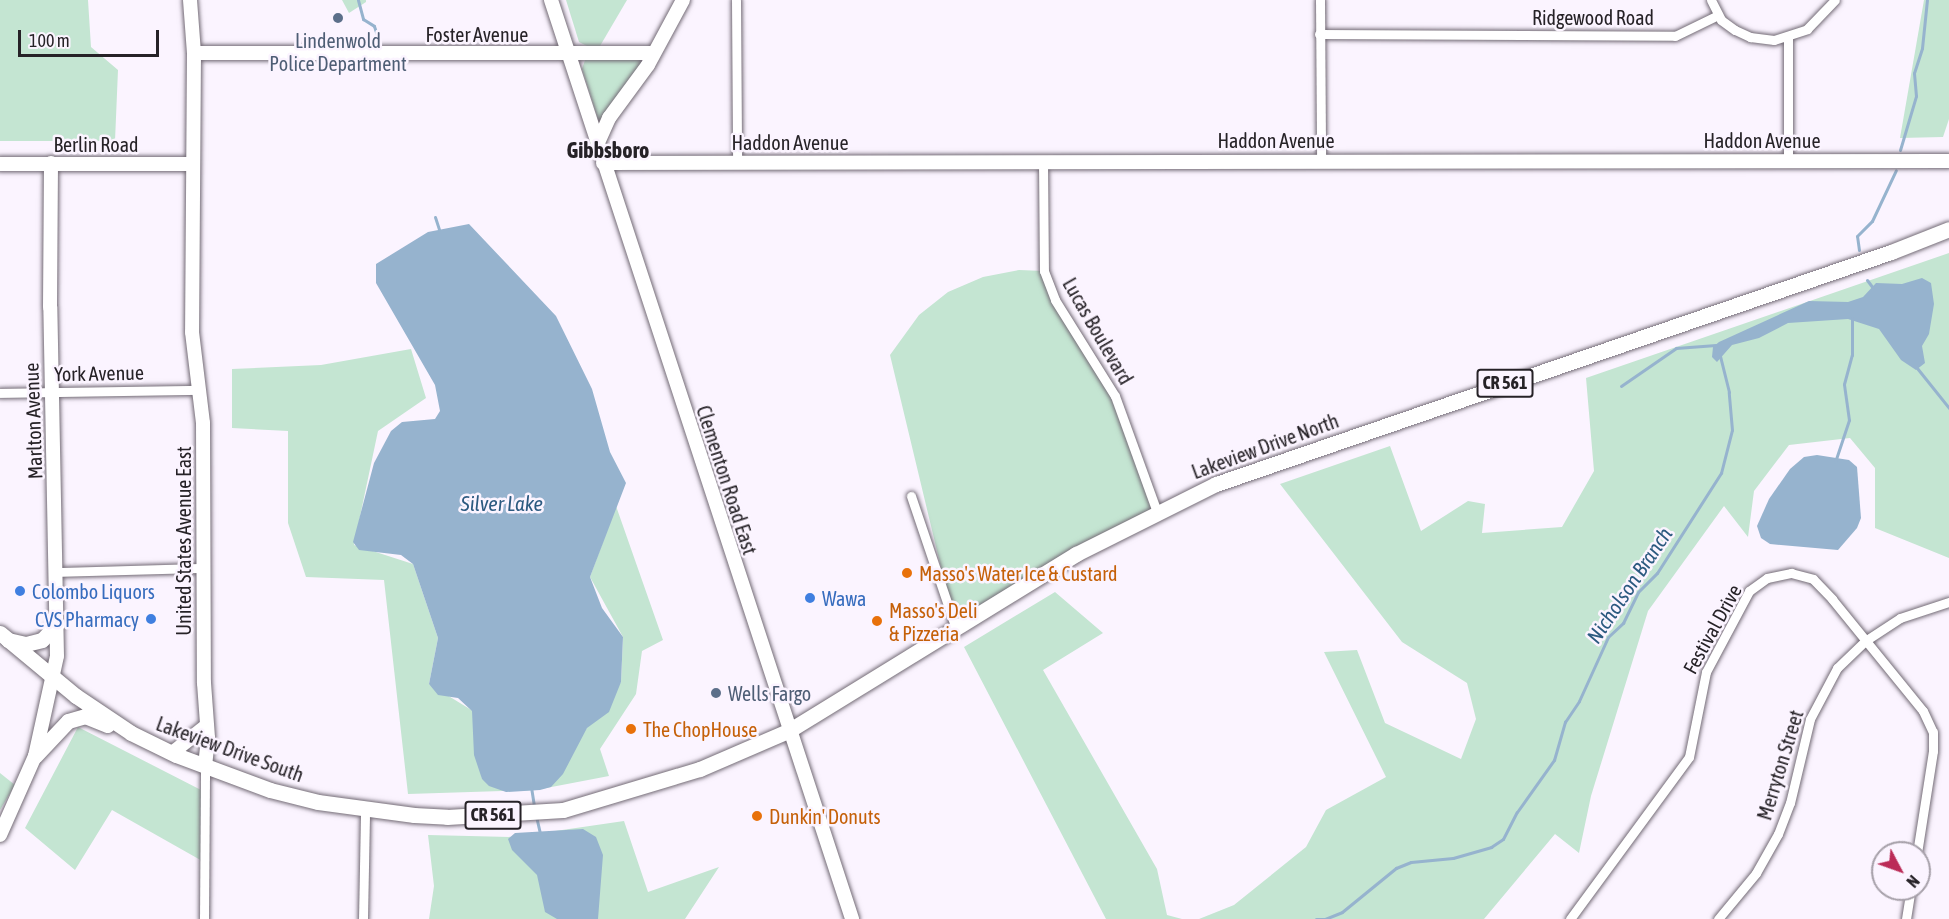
<!DOCTYPE html>
<style>
body{margin:0}
#map{position:relative;width:1949px;height:919px;overflow:hidden;background:#fbf4ff;font-family:"Asap Condensed",sans-serif}
div>[style]{position:absolute}
.green>*{inset:0;background:#c4e5d2}
.water>*{inset:0;background:#96b3ce}
.stream>*{height:3px;margin:-1.5px;padding:0 1.5px;transform-origin:1.5px;border-radius:1.5px;background:#96b3ce}
.roads{filter:drop-shadow(0 0 2px #736b76) drop-shadow(0 0 2px #736b76)}
.street>*{height:9px;margin:-4.5px;padding:0 4.5px;transform-origin:4.5px;border-radius:4.5px;background:#fff}
.secondary>*{height:14px;margin:-7px;padding:0 7px;transform-origin:7px;border-radius:7px;background:#fff}
.primary>*{height:15px;margin:-7.5px;padding:0 7.5px;transform-origin:7.5px;border-radius:7.5px;background:#fff}
.dots>*{width:16px;height:16px;translate:-50% -50%;box-sizing:border-box;border:3px solid #fbf4ff;border-radius:50%}
span{translate:-50% -50%;white-space:nowrap;text-align:center;line-height:1.15;-webkit-text-stroke:5px #fbf4ff;paint-order:stroke}
.shield-label span{padding:2px 4px;background:#fbf4ff;border:2px solid;border-radius:4px;-webkit-text-stroke-width:0}
.shield-label{font-size:18px;color:#262227;font-weight:700}
.street-label{font-size:20px;color:#262227}
.service-label{font-size:20px;color:#4e5e75}
.left{translate:0 -50%;text-align:left}
.food-label{font-size:20px;color:#c56008}
.shop-label{font-size:20px;color:#366cbe}
.right{translate:-100% -50%;text-align:right}
.water-label{font-size:21px;color:#2c5a80;font-style:italic}
.quarter-label{font-size:22px;color:#262227;font-weight:700}
.north{position:absolute;left:1871px;top:841px;width:60px;height:60px;box-sizing:border-box;background:#fbf4ff;border:2px solid #a6a0a9;border-radius:50%;rotate:131deg;font-size:16px;font-weight:700;line-height:24px;text-align:center;color:#262227}
.north::after{content:'';display:block;margin:auto;width:21px;height:27px;background:#bb2b57;clip-path:polygon(50% 0,100% 100%,50% 72%,0 100%)}
.scale{position:absolute;left:18px;top:30px;width:141px;height:27px;box-sizing:border-box;border:3px solid #262227;border-top:0;padding-left:8px;font-size:18px;line-height:21px;white-space:nowrap;color:#262227;-webkit-text-stroke:4px #fbf4ff;paint-order:stroke}
</style>
<div id="map">
<div class="green">
<i style="clip-path:polygon(0 0,88px 0,91px 47px,118px 70px,115px 141px,0 141px)"></i>
<i style="clip-path:polygon(342px 0,366px 0,366px 2px,349px 13px)"></i>
<i style="clip-path:polygon(566px 0,627px 0,600px 46px,587px 46px,579px 42px)"></i>
<i style="clip-path:polygon(1924px 0,1949px 0,1949px 119px,1943px 137px,1900px 138px)"></i>
<i style="clip-path:polygon(585px 60px,644px 60px,603px 121px,598px 119px,582px 69px)"></i>
<i style="clip-path:polygon(1949px 253px,1949px 558px,1875px 528px,1875px 468px,1850px 438px,1789px 445px,1754px 491px,1748px 537px,1724px 506px,1648px 611px,1591px 796px,1579px 853px,1555px 834px,1484px 919px,1199px 919px,1234px 905px,1306px 847px,1326px 810px,1386px 777px,1324px 652px,1357px 650px,1385px 723px,1461px 759px,1476px 719px,1467px 683px,1402px 642px,1280px 484px,1390px 446px,1421px 531px,1468px 501px,1485px 504px,1482px 533px,1562px 527px,1594px 471px,1586px 378px)"></i>
<i style="clip-path:polygon(1019px 270px,1044px 271px,1055px 300px,1099px 368px,1157px 512px,955px 626px,890px 355px,919px 315px,948px 292px,983px 277px)"></i>
<i style="clip-path:polygon(411px 349px,426px 398px,378px 431px,354px 545px,413px 564px,438px 638px,429px 684px,473px 711px,482px 779px,537px 790px,408px 794px,384px 580px,306px 577px,288px 523px,288px 431px,232px 428px,232px 369px,321px 365px)"></i>
<i style="clip-path:polygon(616px 506px,663px 640px,642px 651px,636px 694px,600px 749px,609px 776px,541px 789px,621px 682px,623px 637px,590px 577px)"></i>
<i style="clip-path:polygon(1055px 592px,1103px 633px,1043px 670px,1157px 869px,1167px 915px,1182px 919px,1106px 919px,964px 647px)"></i>
<i style="clip-path:polygon(78px 727px,203px 791px,204px 862px,112px 810px,75px 870px,25px 828px)"></i>
<i style="clip-path:polygon(0 773px,15px 785px,0 810px)"></i>
<i style="clip-path:polygon(624px 821px,648px 892px,719px 867px,685px 919px,429px 919px,434px 886px,428px 835px,514px 837px)"></i>
</div>
<div class="water">
<i style="clip-path:polygon(469px 224px,556px 316px,592px 389px,610px 452px,626px 483px,590px 577px,602px 608px,623px 637px,621px 682px,609px 712px,587px 728px,563px 774px,551px 787px,540px 790px,506px 792px,489px 786px,482px 779px,474px 755px,472px 711px,458px 698px,438px 695px,429px 684px,438px 638px,413px 564px,401px 555px,359px 550px,353px 542px,374px 463px,391px 431px,402px 422px,435px 419px,440px 411px,435px 385px,376px 283px,376px 264px,428px 232px)"></i>
<i style="clip-path:polygon(1922px 278px,1931px 283px,1934px 304px,1929px 334px,1922px 346px,1925px 363px,1916px 370px,1901px 360px,1879px 329px,1848px 319px,1788px 323px,1759px 338px,1732px 345px,1717px 362px,1712px 357px,1713px 347px,1719px 342px,1809px 301px,1848px 302px,1863px 297px,1876px 283px,1902px 284px)"></i>
<i style="clip-path:polygon(1817px 455px,1849px 460px,1857px 467px,1861px 518px,1857px 528px,1838px 550px,1770px 544px,1761px 538px,1757px 526px,1769px 499px,1790px 469px,1804px 457px)"></i>
<i style="clip-path:polygon(583px 829px,596px 837px,603px 855px,598px 919px,557px 919px,545px 912px,537px 875px,512px 850px,508px 839px,515px 833px)"></i>
</div>
<div class="stream">
<i style="left:358px;top:0;width:20px;rotate:75deg"></i>
<i style="left:363px;top:19px;width:13px;rotate:32deg"></i>
<i style="left:374px;top:26px;width:19px;rotate:72deg"></i>
<i style="left:1900px;top:150px;width:56px;rotate:-73.5deg"></i>
<i style="left:1916px;top:96px;width:23px;rotate:-95deg"></i>
<i style="left:1914px;top:73px;width:26px;rotate:-72deg"></i>
<i style="left:1922px;top:48px;width:48px;rotate:-84.1deg"></i>
<i style="left:435px;top:217px;width:13px;rotate:72deg"></i>
<i style="left:1859px;top:250px;width:14px;rotate:-98deg"></i>
<i style="left:1857px;top:236px;width:21px;rotate:-45deg"></i>
<i style="left:1872px;top:221px;width:56px;rotate:-64.8deg"></i>
<i style="left:1867px;top:280px;width:10px;rotate:53deg"></i>
<i style="left:1917px;top:368px;width:51px;rotate:51.3deg"></i>
<i style="left:1621px;top:386px;width:67px;rotate:-34.6deg"></i>
<i style="left:1676px;top:348px;width:40px;rotate:-4.3deg"></i>
<i style="left:1835px;top:462px;width:44px;rotate:-71.6deg"></i>
<i style="left:1849px;top:420px;width:36px;rotate:-98deg"></i>
<i style="left:1844px;top:384px;width:30px;rotate:-75deg"></i>
<i style="left:1852px;top:355px;width:37px;rotate:-90deg"></i>
<i style="left:531px;top:787px;width:20px;rotate:81deg"></i>
<i style="left:536px;top:816px;width:17px;rotate:77deg"></i>
<i style="left:1316px;top:919px;width:8px"></i>
<i style="left:1325px;top:919px;width:18px;rotate:-22deg"></i>
<i style="left:1342px;top:912px;width:70px;rotate:-39.2deg"></i>
<i style="left:1396px;top:868px;width:16px;rotate:-22deg"></i>
<i style="left:1411px;top:862px;width:42px;rotate:-5.4deg"></i>
<i style="left:1453px;top:858px;width:40px;rotate:-16deg"></i>
<i style="left:1491px;top:847px;width:14px;rotate:-34deg"></i>
<i style="left:1503px;top:839px;width:30px;rotate:-63deg"></i>
<i style="left:1517px;top:812px;width:64px;rotate:-54.6deg"></i>
<i style="left:1554px;top:760px;width:40px;rotate:-74deg"></i>
<i style="left:1565px;top:722px;width:25px;rotate:-56deg"></i>
<i style="left:1579px;top:701px;width:70px;rotate:-65.6deg"></i>
<i style="left:1608px;top:637px;width:21px;rotate:-43deg"></i>
<i style="left:1623px;top:623px;width:34px;rotate:-64deg"></i>
<i style="left:1638px;top:592px;width:27px;rotate:-45deg"></i>
<i style="left:1657px;top:573px;width:119px;rotate:-57.4deg"></i>
<i style="left:1721px;top:473px;width:44px;rotate:-75.7deg"></i>
<i style="left:1732px;top:430px;width:38px;rotate:-95deg"></i>
<i style="left:1729px;top:392px;width:37px;rotate:-104deg"></i>
</div>
<div class="roads">
<div class="street">
<i style="left:736px;top:0;width:161px;rotate:89.6deg"></i>
<i style="left:1320px;top:0;width:159px;rotate:89.6deg"></i>
<i style="left:1711px;top:0;width:22px;rotate:63deg"></i>
<i style="left:1721px;top:20px;width:17px;rotate:36deg"></i>
<i style="left:1735px;top:30px;width:17px;rotate:25deg"></i>
<i style="left:1750px;top:37px;width:24px;rotate:7deg"></i>
<i style="left:1774px;top:40px;width:35px;rotate:-18deg"></i>
<i style="left:1807px;top:29px;width:40px;rotate:-46deg"></i>
<i style="left:1319px;top:34px;width:356px;rotate:0.3deg"></i>
<i style="left:1675px;top:36px;width:48px;rotate:-26deg"></i>
<i style="left:1788px;top:37px;width:123px;rotate:90deg"></i>
<i style="left:1043px;top:161px;width:110px;rotate:89.5deg"></i>
<i style="left:1044px;top:271px;width:31px;rotate:69deg"></i>
<i style="left:1055px;top:300px;width:113px;rotate:58deg"></i>
<i style="left:1115px;top:396px;width:123px;rotate:70.1deg"></i>
<i style="left:0;top:393px;width:199px;rotate:-0.9deg"></i>
<i style="left:911px;top:496px;width:137px;rotate:71.3deg"></i>
<i style="left:57px;top:572px;width:146px;rotate:-1.6deg"></i>
<i style="left:204px;top:919px;width:154px;rotate:-89.6deg"></i>
<i style="left:363px;top:919px;width:109px;rotate:-88.9deg"></i>
<i style="left:1570px;top:919px;width:201px;rotate:-53.7deg"></i>
<i style="left:1689px;top:757px;width:87px;rotate:-78.7deg"></i>
<i style="left:1706px;top:672px;width:92px;rotate:-62deg"></i>
<i style="left:1749px;top:591px;width:22px;rotate:-36deg"></i>
<i style="left:1767px;top:578px;width:25px;rotate:-12deg"></i>
<i style="left:1791px;top:573px;width:23px;rotate:15deg"></i>
<i style="left:1813px;top:579px;width:28px;rotate:46deg"></i>
<i style="left:1832px;top:599px;width:144px;rotate:50.9deg"></i>
<i style="left:1923px;top:711px;width:23px;rotate:65deg"></i>
<i style="left:1933px;top:732px;width:19px;rotate:90deg"></i>
<i style="left:1933px;top:751px;width:103px;rotate:98.9deg"></i>
<i style="left:1718px;top:919px;width:60px;rotate:-50.4deg"></i>
<i style="left:1756px;top:873px;width:45px;rotate:-60.6deg"></i>
<i style="left:1778px;top:834px;width:33px;rotate:-69deg"></i>
<i style="left:1790px;top:803px;width:86px;rotate:-76.6deg"></i>
<i style="left:1810px;top:719px;width:58px;rotate:-62.1deg"></i>
<i style="left:1837px;top:668px;width:39px;rotate:-44deg"></i>
<i style="left:1865px;top:641px;width:42px;rotate:-33.3deg"></i>
<i style="left:1900px;top:618px;width:52px;rotate:-18.1deg"></i>
<i style="left:1906px;top:919px;width:30px;rotate:-81deg"></i>
</div>
<div class="secondary">
<i style="left:190px;top:0;width:53px;rotate:85.7deg"></i>
<i style="left:194px;top:53px;width:279px;rotate:90.4deg"></i>
<i style="left:192px;top:332px;width:92px;rotate:83.1deg"></i>
<i style="left:203px;top:423px;width:260px;rotate:89.8deg"></i>
<i style="left:204px;top:683px;width:55px;rotate:85.8deg"></i>
<i style="left:208px;top:738px;width:27px;rotate:96deg"></i>
<i style="left:551px;top:0;width:967px;rotate:71.86deg"></i>
<i style="left:194px;top:53px;width:458px"></i>
<i style="left:597px;top:145px;width:30px;rotate:-66deg"></i>
<i style="left:609px;top:118px;width:66px;rotate:-53.7deg"></i>
<i style="left:648px;top:65px;width:74px;rotate:-61.7deg"></i>
<i style="left:603px;top:163px;width:1346px;rotate:-0.09deg"></i>
<i style="left:0;top:164px;width:192px"></i>
<i style="left:172px;top:753px;width:43px;rotate:-38.5deg"></i>
<i style="left:0;top:835px;width:86px;rotate:-66.1deg"></i>
<i style="left:35px;top:756px;width:102px;rotate:-77.6deg"></i>
<i style="left:57px;top:656px;width:349px;rotate:-91.1deg"></i>
<i style="left:50px;top:307px;width:144px;rotate:-89.6deg"></i>
</div>
<div class="primary">
<i style="left:0;top:633px;width:99px;rotate:39.7deg"></i>
<i style="left:76px;top:696px;width:66px;rotate:33.9deg"></i>
<i style="left:131px;top:733px;width:50px;rotate:26.1deg"></i>
<i style="left:176px;top:755px;width:100px;rotate:20.4deg"></i>
<i style="left:270px;top:790px;width:49px;rotate:14deg"></i>
<i style="left:318px;top:802px;width:97px;rotate:7.7deg"></i>
<i style="left:414px;top:815px;width:33px;rotate:3deg"></i>
<i style="left:447px;top:817px;width:116px;rotate:-3.5deg"></i>
<i style="left:563px;top:810px;width:143px;rotate:-16.7deg"></i>
<i style="left:700px;top:769px;width:98px;rotate:-23.4deg"></i>
<i style="left:790px;top:730px;width:336px;rotate:-31.6deg"></i>
<i style="left:1076px;top:554px;width:157px;rotate:-26.6deg"></i>
<i style="left:1216px;top:484px;width:714px;rotate:-18.97deg"></i>
<i style="left:1891px;top:252px;width:62px;rotate:-21.6deg"></i>
<i style="left:8px;top:640px;width:18px;rotate:13deg"></i>
<i style="left:26px;top:644px;width:16px;rotate:-14deg"></i>
<i style="left:42px;top:640px;width:22px;rotate:-47deg"></i>
<i style="left:35px;top:756px;width:48px;rotate:-46.7deg"></i>
<i style="left:68px;top:721px;width:18px;rotate:-16deg"></i>
<i style="left:85px;top:716px;width:24px;rotate:22deg"></i>
</div>
</div>
<div class="dots">
<i style="left:338px;top:18px;background:#5c6f8a"></i>
<i style="left:907px;top:573px;background:#e8710a"></i>
<i style="left:20px;top:591px;background:#3f7fe0"></i>
<i style="left:810px;top:598px;background:#3f7fe0"></i>
<i style="left:151px;top:619px;background:#3f7fe0"></i>
<i style="left:877px;top:621px;background:#e8710a"></i>
<i style="left:716px;top:693px;background:#5c6f8a"></i>
<i style="left:631px;top:729px;background:#e8710a"></i>
<i style="left:757px;top:816px;background:#e8710a"></i>
</div>
<div class="shield-label">
<span style="left:1505px;top:383px">CR 561</span>
<span style="left:493px;top:815px">CR 561</span>
</div>
<div class="street-label">
<span style="left:1593px;top:17px">Ridgewood Road</span>
<span style="left:477px;top:34px">Foster Avenue</span>
<span style="left:1276px;top:140px">Haddon Avenue</span>
<span style="left:1762px;top:140px">Haddon Avenue</span>
<span style="left:790px;top:142px">Haddon Avenue</span>
<span style="left:96px;top:144px">Berlin Road</span>
<span style="left:1098px;top:331px;rotate:60deg">Lucas Boulevard</span>
<span style="left:99px;top:373px;rotate:-1deg">York Avenue</span>
<span style="left:33px;top:421px;rotate:-92deg">Marlton Avenue</span>
<span style="left:1265px;top:446px;rotate:-20deg">Lakeview Drive North</span>
<span style="left:727px;top:480px;rotate:72deg">Clementon Road East</span>
<span style="left:183px;top:541px;rotate:-90deg">United States Avenue East</span>
<span style="left:1712px;top:629px;rotate:-61deg">Festival Drive</span>
<span style="left:230px;top:749px;rotate:20deg">Lakeview Drive South</span>
<span style="left:1780px;top:765px;rotate:-73deg">Merryton Street</span>
</div>
<div class="service-label">
<span style="left:338px;top:52px">Lindenwold<br>Police Department</span>
<span class="left" style="left:728px;top:693px">Wells Fargo</span>
</div>
<div class="food-label">
<span class="left" style="left:919px;top:573px">Masso's Water Ice &amp; Custard</span>
<span class="left" style="left:889px;top:622px">Masso's Deli<br>&amp; Pizzeria</span>
<span class="left" style="left:643px;top:729px">The ChopHouse</span>
<span class="left" style="left:769px;top:816px">Dunkin' Donuts</span>
</div>
<div class="shop-label">
<span class="left" style="left:32px;top:591px">Colombo Liquors</span>
<span class="left" style="left:822px;top:598px">Wawa</span>
<span class="right" style="left:139px;top:619px">CVS Pharmacy</span>
</div>
<div class="water-label">
<span style="left:502px;top:503px">Silver Lake</span>
<span style="left:1629px;top:585px;rotate:-56deg">Nicholson Branch</span>
</div>
<div class="quarter-label">
<span style="left:608px;top:151px">Gibbsboro</span>
</div>
<div class="north">N</div>
<div class="scale">100 m</div>
</div>
